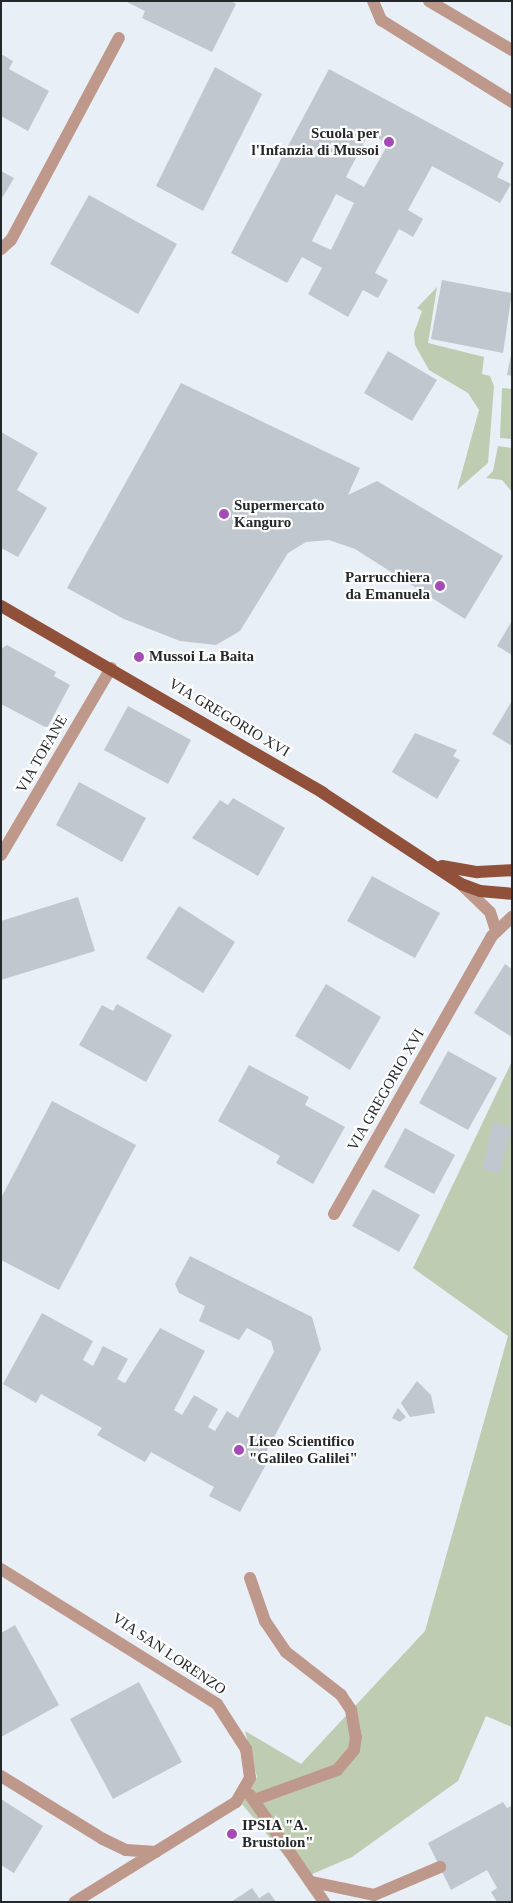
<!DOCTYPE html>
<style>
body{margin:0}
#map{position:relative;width:513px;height:1903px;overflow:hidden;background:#e8eff7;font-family:Georgia,serif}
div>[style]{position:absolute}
.green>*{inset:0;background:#beccb2}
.building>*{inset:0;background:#c1c7cf}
.minor>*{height:12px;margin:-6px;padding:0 6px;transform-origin:6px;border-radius:6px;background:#be998b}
.major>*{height:12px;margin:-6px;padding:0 6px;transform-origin:6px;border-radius:6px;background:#915039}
.dots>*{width:14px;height:14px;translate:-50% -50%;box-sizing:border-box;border:2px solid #fff;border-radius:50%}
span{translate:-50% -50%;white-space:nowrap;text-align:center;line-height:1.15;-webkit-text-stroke:4.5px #fff;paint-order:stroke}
.poi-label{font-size:15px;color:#25282b;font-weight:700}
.right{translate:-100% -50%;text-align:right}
.left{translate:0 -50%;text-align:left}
.street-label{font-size:15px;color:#25282b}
.frame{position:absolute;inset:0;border:2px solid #25282b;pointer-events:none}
</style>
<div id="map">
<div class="green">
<i style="clip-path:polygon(437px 287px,428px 343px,484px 357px,482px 374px,490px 376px,494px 386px,488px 463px,457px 490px,479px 410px,468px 393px,429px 370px,415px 345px,414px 333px,422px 311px,417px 308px)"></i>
<i style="clip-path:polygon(502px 388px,512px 389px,512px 439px,500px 438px)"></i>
<i style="clip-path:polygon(498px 446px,512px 448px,512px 492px,502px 480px,486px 478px,493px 471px)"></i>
<i style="clip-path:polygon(512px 1061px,512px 1727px,486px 1716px,458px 1781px,352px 1857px,303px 1878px,242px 1804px,257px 1777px,245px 1731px,301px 1764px,425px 1631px,508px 1336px,413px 1268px)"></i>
</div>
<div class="building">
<i style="clip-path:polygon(125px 1px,231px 1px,236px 4px,212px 52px,142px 18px,145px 11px)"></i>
<i style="clip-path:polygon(1px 54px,13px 61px,9px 69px,49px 91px,28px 131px,1px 116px)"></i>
<i style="clip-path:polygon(215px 67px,262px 94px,203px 211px,156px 186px)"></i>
<i style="clip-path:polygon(evenodd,329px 69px,504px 163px,497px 177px,511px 184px,500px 203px,432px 166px,408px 210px,423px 219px,413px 237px,399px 229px,375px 273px,388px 280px,378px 298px,363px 290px,348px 317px,308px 294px,322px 268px,302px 257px,287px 283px,231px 253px,329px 69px,369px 133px,388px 144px,364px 187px,346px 177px,369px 133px,329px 69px,336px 194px,354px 203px,331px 250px,312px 241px,336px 194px)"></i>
<i style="clip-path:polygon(1px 171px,14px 178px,1px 200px)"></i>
<i style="clip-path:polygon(89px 195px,177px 244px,138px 314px,50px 264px)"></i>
<i style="clip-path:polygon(442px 280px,512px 293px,503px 353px,431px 339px)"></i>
<i style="clip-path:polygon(388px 351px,437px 380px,412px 421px,364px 393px)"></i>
<i style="clip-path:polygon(511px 355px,512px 355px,512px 376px,507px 375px)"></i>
<i style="clip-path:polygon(181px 383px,360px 468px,348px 495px,377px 481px,503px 556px,465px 619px,355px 549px,329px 540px,306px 542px,288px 553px,240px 631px,216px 645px,180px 641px,124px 619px,67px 588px)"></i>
<i style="clip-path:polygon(1px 432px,38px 453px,17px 490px,47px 508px,18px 557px,1px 548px)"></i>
<i style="clip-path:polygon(512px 621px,512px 655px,497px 646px)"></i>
<i style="clip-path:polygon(7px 645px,56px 672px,54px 676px,70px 685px,47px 728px,1px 704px,1px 649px)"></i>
<i style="clip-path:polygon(512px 701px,512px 746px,492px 734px)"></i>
<i style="clip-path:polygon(128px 706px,191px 740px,168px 784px,104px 750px)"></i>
<i style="clip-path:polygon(415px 733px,457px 750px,453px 756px,460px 760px,437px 799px,392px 772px)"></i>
<i style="clip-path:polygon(79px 782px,146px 818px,122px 862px,56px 825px)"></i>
<i style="clip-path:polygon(233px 798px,285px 828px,258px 876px,192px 838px,220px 800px,228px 805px)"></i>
<i style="clip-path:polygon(372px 876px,440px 913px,415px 958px,347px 921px)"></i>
<i style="clip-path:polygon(78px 897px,95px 951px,1px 980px,1px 921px)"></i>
<i style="clip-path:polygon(179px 906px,235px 942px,203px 993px,146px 958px)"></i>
<i style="clip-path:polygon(505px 964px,512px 969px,512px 1037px,474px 1013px)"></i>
<i style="clip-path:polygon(326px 984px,381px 1017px,350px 1070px,295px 1036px)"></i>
<i style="clip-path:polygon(117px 1004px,172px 1035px,146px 1082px,79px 1045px,102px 1005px,113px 1011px)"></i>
<i style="clip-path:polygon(448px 1051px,497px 1078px,468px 1130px,419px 1103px)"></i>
<i style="clip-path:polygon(249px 1065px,309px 1097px,305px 1105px,345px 1127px,313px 1184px,276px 1163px,280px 1156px,218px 1121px)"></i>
<i style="clip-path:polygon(52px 1101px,136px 1145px,59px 1290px,1px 1260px,1px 1198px)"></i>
<i style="clip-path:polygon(493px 1123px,511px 1127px,500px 1173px,482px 1169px)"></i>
<i style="clip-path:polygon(405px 1128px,455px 1155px,434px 1194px,384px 1167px)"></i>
<i style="clip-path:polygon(373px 1189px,420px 1215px,399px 1252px,352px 1226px)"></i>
<i style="clip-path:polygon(190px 1256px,312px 1317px,321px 1349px,264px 1456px,269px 1459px,240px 1512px,209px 1496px,214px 1487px,151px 1452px,145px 1462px,97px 1435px,102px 1428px,41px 1394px,36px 1403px,3px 1384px,42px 1313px,93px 1341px,83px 1360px,93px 1366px,103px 1346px,128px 1359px,117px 1379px,125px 1383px,160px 1328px,205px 1351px,174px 1410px,182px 1415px,194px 1395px,218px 1409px,208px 1427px,215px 1431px,227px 1411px,238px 1418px,274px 1352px,271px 1341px,247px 1328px,239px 1340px,199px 1321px,205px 1306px,179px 1293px,175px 1284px)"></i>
<i style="clip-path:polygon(417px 1381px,431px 1395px,435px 1413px,410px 1417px,401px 1403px)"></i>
<i style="clip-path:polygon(398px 1408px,406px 1417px,400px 1422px,392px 1418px)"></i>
<i style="clip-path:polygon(15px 1625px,59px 1705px,1px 1737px,1px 1633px)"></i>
<i style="clip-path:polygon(139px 1682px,182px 1762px,113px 1799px,70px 1719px)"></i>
<i style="clip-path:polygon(1px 1799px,43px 1826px,14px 1873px,1px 1865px)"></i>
<i style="clip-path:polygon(503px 1802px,507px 1808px,512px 1806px,512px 1902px,497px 1902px,491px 1892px,497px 1888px,487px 1870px,451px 1890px,428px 1843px)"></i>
<i style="clip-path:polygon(252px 1888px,259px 1898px,269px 1892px,276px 1902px,231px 1902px)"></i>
</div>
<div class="minor">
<i style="left:373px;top:1px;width:21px;rotate:67deg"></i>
<i style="left:381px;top:20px;width:155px;rotate:32deg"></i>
<i style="left:429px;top:1px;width:96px;rotate:30.6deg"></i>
<i style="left:1px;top:249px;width:13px;rotate:-42deg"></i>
<i style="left:11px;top:240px;width:229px;rotate:-61.9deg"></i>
<i style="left:1px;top:855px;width:217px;rotate:-59.5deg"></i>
<i style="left:463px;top:886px;width:37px;rotate:44deg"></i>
<i style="left:490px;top:912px;width:19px;rotate:72deg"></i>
<i style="left:334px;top:1214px;width:320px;rotate:-60.4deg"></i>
<i style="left:492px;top:936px;width:28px;rotate:-44deg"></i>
<i style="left:1px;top:1569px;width:255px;rotate:32deg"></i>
<i style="left:217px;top:1704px;width:54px;rotate:57.2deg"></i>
<i style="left:246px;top:1749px;width:29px;rotate:82deg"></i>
<i style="left:250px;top:1778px;width:28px;rotate:120deg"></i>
<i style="left:236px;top:1802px;width:190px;rotate:148.2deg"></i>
<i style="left:250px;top:1578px;width:46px;rotate:70.8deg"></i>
<i style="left:265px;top:1621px;width:37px;rotate:56deg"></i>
<i style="left:286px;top:1652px;width:70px;rotate:38deg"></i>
<i style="left:341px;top:1695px;width:18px;rotate:56deg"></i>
<i style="left:351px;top:1710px;width:27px;rotate:80deg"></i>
<i style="left:356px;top:1737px;width:13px;rotate:99deg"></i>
<i style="left:354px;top:1750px;width:26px;rotate:130deg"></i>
<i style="left:337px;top:1770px;width:88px;rotate:160.1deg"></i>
<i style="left:1px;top:1776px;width:120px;rotate:31.7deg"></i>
<i style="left:103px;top:1839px;width:25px;rotate:26deg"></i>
<i style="left:126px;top:1850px;width:30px;rotate:4deg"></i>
<i style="left:250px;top:1795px;width:130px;rotate:55.3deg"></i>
<i style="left:312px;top:1882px;width:63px;rotate:11.8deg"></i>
<i style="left:374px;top:1895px;width:72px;rotate:-23deg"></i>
</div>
<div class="major">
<i style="left:1px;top:606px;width:372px;rotate:30.1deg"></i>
<i style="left:323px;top:793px;width:165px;rotate:33.4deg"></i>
<i style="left:461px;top:884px;width:20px;rotate:20deg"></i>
<i style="left:480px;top:891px;width:32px;rotate:5deg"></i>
<i style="left:442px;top:866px;width:36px;rotate:10deg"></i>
<i style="left:477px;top:872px;width:35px;rotate:-3deg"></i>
</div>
<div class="dots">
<i style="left:389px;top:142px;background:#a44bb7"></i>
<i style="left:224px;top:514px;background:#a44bb7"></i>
<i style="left:440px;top:586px;background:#a44bb7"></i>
<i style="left:139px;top:657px;background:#a44bb7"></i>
<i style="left:239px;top:1450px;background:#a44bb7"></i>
<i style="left:232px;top:1834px;background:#a44bb7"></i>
</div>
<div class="poi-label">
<span class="right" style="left:379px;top:142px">Scuola per<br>l'Infanzia di Mussoi</span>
<span class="left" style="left:234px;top:514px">Supermercato<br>Kanguro</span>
<span class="right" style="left:430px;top:586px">Parrucchiera<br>da Emanuela</span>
<span class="left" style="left:149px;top:657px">Mussoi La Baita</span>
<span class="left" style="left:249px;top:1450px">Liceo Scientifico<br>"Galileo Galilei"</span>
<span class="left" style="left:242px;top:1834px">IPSIA "A.<br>Brustolon"</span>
</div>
<div class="street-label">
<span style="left:229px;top:718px;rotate:31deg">VIA GREGORIO XVI</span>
<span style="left:42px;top:754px;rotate:-60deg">VIA TOFANE</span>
<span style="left:386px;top:1090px;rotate:-60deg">VIA GREGORIO XVI</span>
<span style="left:169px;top:1654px;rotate:34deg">VIA SAN LORENZO</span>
</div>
<div class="frame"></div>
</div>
